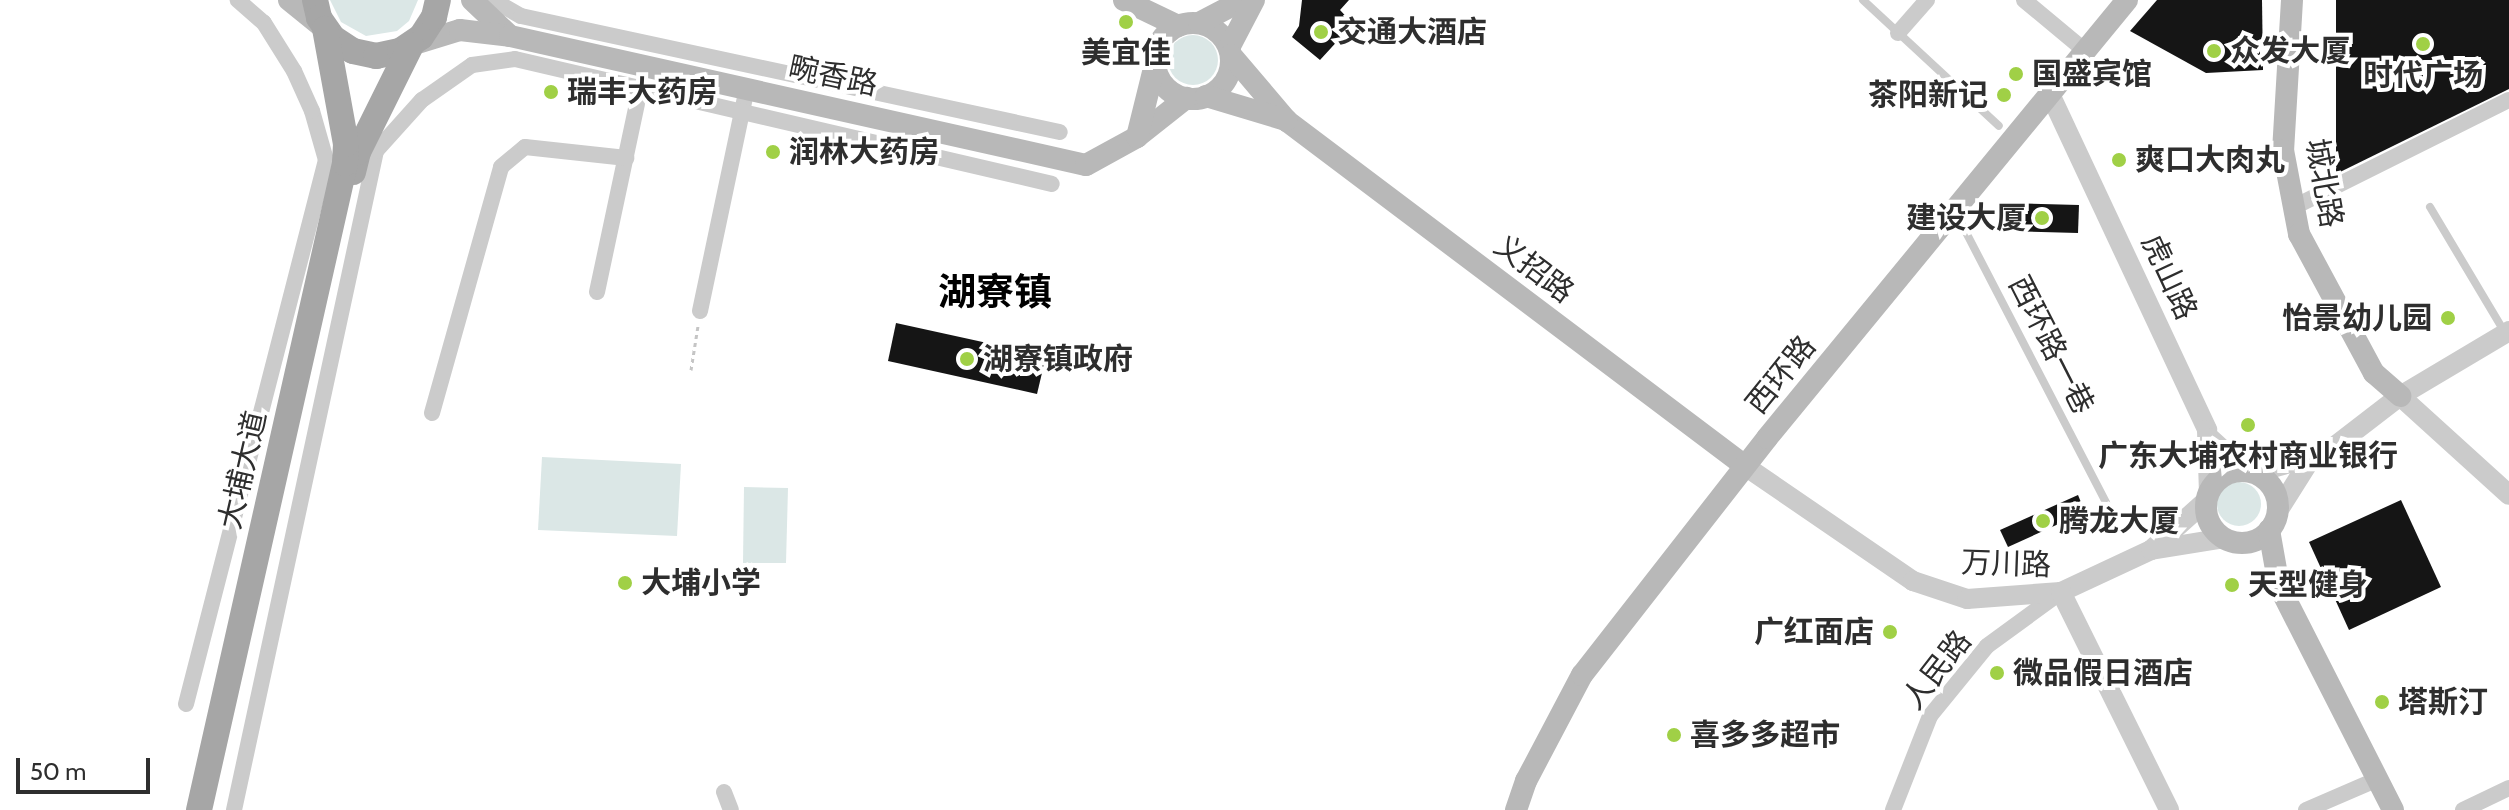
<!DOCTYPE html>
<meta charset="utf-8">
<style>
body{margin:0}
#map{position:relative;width:2509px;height:810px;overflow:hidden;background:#fff;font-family:Cabin,"Noto Sans SC",sans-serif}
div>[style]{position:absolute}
.green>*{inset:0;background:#dbe7e6}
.round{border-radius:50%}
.building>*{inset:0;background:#151515}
.path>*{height:3px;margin-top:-1.5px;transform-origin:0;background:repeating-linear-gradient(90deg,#c5c5c5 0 4px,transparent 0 8px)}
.service>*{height:8px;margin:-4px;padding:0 4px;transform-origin:4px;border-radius:4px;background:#cbcbcb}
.minor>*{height:16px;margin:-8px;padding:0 8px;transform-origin:8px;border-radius:8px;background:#cbcbcb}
.tertiary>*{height:20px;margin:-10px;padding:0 10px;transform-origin:10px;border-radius:10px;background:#cbcbcb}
.secondary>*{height:22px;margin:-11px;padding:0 11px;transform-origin:11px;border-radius:11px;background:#b8b8b8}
.secondary>.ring{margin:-11px;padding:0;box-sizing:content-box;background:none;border:22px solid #b8b8b8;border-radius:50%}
.primary>*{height:26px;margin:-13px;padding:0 13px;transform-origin:13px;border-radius:13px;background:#a6a6a6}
.dots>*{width:22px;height:22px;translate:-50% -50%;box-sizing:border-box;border:4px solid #fff;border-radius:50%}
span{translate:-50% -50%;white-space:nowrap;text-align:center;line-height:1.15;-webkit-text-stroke:8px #fff;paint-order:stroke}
.poi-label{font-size:30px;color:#2e2e2e;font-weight:700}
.left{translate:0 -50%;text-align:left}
.right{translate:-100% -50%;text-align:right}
.street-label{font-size:30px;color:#2e2e2e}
.district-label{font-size:38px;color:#000;font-weight:700}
.scale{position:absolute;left:16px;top:758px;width:134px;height:36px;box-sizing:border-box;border:4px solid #2e2e2e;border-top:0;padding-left:10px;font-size:24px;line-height:28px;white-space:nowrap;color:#2e2e2e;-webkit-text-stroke:6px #fff;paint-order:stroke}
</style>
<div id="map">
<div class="green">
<i style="clip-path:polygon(330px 0,418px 0,409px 21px,397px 31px,366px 36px,341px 22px)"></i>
<i class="round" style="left:1168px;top:35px;width:50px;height:50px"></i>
<i style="clip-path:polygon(542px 457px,681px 464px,677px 536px,538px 530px)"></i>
<i class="round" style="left:2217px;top:482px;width:44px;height:44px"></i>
<i style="clip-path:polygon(744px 487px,788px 488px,786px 563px,743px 563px)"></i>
</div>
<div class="building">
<i style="clip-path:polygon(1302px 0,1349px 0,1340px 10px,1353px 24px,1320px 60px,1292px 37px,1299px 26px)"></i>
<i style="clip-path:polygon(2157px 0,2262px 0,2263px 70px,2206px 73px,2130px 31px)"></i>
<i style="clip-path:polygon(2336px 0,2509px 0,2509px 89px,2336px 174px)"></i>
<i style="clip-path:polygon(2006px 203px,2079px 205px,2078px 233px,2006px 231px)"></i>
<i style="clip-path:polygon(896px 323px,1046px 356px,1037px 394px,888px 361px)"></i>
<i style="clip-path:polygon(2078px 495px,2085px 512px,2008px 547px,2000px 530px)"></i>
<i style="clip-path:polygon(2401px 500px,2441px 587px,2349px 630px,2309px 542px)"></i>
</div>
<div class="path">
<i style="left:691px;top:370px;width:45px;rotate:-81deg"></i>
</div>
<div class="service">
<i style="left:1863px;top:0;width:185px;rotate:42.8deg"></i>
<i style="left:2430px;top:207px;width:147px;rotate:59.2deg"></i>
<i style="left:1956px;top:213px;width:326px;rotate:62.6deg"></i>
</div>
<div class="minor">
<i style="left:493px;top:0;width:32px;rotate:30deg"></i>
<i style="left:521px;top:16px;width:551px;rotate:12.15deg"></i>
<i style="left:2024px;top:0;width:78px;rotate:39.8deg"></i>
<i style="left:1898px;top:33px;width:44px;rotate:-48.7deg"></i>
<i style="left:2294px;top:207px;width:240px;rotate:-26.5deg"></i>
<i style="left:597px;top:292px;width:192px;rotate:-78deg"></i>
<i style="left:700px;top:311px;width:228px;rotate:-78.1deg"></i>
<i style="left:432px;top:413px;width:255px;rotate:-74.3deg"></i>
<i style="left:501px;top:167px;width:31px;rotate:-40deg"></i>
<i style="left:525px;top:147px;width:102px;rotate:6.2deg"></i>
<i style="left:186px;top:704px;width:562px;rotate:-75.57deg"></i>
<i style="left:326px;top:160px;width:51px;rotate:-105.9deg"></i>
<i style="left:312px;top:111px;width:44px;rotate:-114.2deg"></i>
<i style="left:294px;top:71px;width:57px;rotate:-122deg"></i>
<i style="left:264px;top:23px;width:35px;rotate:-139deg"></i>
<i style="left:724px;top:792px;width:19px;rotate:69deg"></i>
<i style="left:234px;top:810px;width:674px;rotate:-77.84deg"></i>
<i style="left:376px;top:151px;width:69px;rotate:-48deg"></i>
<i style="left:422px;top:100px;width:61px;rotate:-35deg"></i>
<i style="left:472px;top:65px;width:43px;rotate:-7.9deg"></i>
<i style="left:515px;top:59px;width:551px;rotate:13.1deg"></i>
<i style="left:1893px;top:810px;width:101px;rotate:-68.5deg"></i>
<i style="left:1930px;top:716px;width:90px;rotate:-50.8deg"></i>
<i style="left:1987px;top:646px;width:92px;rotate:-36.1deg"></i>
<i style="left:2306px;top:810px;width:78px;rotate:-23.3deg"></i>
<i style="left:2463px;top:810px;width:51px;rotate:-25.6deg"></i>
</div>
<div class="tertiary">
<i style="left:2049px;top:92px;width:373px;rotate:64.9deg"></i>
<i style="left:2207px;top:430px;width:63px;rotate:88.2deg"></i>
<i style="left:2400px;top:396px;width:147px;rotate:42.2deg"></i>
<i style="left:2210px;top:438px;width:49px;rotate:42.5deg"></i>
<i style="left:1745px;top:466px;width:204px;rotate:34.4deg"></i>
<i style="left:1913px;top:581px;width:57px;rotate:18.4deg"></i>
<i style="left:1967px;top:599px;width:94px;rotate:-4.3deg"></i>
<i style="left:2061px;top:592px;width:99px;rotate:-25deg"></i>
<i style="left:2151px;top:550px;width:74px;rotate:-9.3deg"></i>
<i style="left:2254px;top:473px;width:75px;rotate:-15.5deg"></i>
<i style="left:2326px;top:453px;width:93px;rotate:-37.6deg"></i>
<i style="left:2400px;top:396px;width:127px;rotate:-30.8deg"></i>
<i style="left:2278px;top:511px;width:64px;rotate:-57.8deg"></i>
<i style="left:2151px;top:550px;width:75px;rotate:-41.8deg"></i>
<i style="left:2061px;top:592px;width:243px;rotate:63.6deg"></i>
</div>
<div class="secondary">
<i style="left:289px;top:0;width:46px;rotate:38.9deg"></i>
<i style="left:472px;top:0;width:52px;rotate:43.5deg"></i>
<i style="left:1124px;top:0;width:60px;rotate:25.7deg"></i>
<i style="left:2292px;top:0;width:150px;rotate:93.4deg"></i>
<i style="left:2283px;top:150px;width:86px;rotate:79.2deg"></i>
<i style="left:2299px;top:234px;width:158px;rotate:61.7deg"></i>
<i style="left:2374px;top:373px;width:35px;rotate:41deg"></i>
<i class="ring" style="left:1155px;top:23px;width:54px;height:54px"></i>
<i style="left:1199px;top:23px;width:50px;rotate:-27.6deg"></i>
<i style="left:411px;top:45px;width:51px;rotate:-17deg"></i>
<i style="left:460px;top:30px;width:50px;rotate:6.8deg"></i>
<i style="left:510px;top:36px;width:590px;rotate:12.62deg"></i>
<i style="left:1086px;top:165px;width:58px;rotate:-28.8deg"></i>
<i style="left:1137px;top:137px;width:63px;rotate:-38.5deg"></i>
<i style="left:1229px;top:48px;width:54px;rotate:-62.5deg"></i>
<i style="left:1231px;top:55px;width:87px;rotate:49.7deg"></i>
<i style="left:1287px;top:121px;width:573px;rotate:36.99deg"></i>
<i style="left:1206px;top:96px;width:84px;rotate:16.7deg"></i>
<i style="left:1137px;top:137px;width:75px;rotate:-76.1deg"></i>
<i class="ring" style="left:2206px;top:471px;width:50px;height:50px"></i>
<i style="left:2269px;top:530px;width:57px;rotate:79.9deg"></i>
<i style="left:2279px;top:586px;width:251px;rotate:63deg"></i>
<i style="left:1516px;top:810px;width:31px;rotate:-71deg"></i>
<i style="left:1526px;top:781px;width:120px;rotate:-62.2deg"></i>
<i style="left:1582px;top:675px;width:301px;rotate:-52deg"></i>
<i style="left:1767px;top:438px;width:567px;rotate:-50.58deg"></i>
</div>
<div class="primary">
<i style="left:315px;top:0;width:18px;rotate:77deg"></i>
<i style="left:319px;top:18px;width:24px;rotate:55deg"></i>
<i style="left:333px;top:38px;width:24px;rotate:33deg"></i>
<i style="left:353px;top:51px;width:24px;rotate:12deg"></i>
<i style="left:376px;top:56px;width:25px;rotate:-12deg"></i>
<i style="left:400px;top:51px;width:25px;rotate:-34deg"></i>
<i style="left:421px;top:37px;width:24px;rotate:-57deg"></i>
<i style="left:434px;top:17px;width:17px;rotate:-77deg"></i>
<i style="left:353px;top:172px;width:21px;rotate:-76deg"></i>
<i style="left:358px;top:152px;width:119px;rotate:-63.6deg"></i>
<i style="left:199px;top:810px;width:663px;rotate:-77.28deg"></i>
<i style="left:345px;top:163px;width:19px;rotate:-87deg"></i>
<i style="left:346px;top:144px;width:117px;rotate:-100.3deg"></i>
</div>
<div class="dots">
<i style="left:1126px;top:22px;background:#a0d046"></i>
<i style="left:1321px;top:32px;background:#a0d046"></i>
<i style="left:2423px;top:44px;background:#a0d046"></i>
<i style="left:2214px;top:51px;background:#a0d046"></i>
<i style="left:2016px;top:74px;background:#a0d046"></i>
<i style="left:551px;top:92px;background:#a0d046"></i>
<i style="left:2004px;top:95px;background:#a0d046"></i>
<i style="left:773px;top:152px;background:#a0d046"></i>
<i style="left:2119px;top:160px;background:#a0d046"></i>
<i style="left:2042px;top:218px;background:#a0d046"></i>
<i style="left:2448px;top:318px;background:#a0d046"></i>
<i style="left:967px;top:359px;background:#a0d046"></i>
<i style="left:2248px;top:425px;background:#a0d046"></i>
<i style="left:2043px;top:521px;background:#a0d046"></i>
<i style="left:625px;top:583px;background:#a0d046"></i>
<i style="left:2232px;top:585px;background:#a0d046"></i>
<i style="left:1890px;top:632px;background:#a0d046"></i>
<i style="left:1997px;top:673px;background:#a0d046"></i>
<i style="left:2382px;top:702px;background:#a0d046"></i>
<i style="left:1674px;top:735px;background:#a0d046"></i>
</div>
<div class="poi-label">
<span class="left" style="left:1337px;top:32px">交通大酒店</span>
<span class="left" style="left:2230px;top:51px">众发大厦</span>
<span style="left:1126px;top:53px">美宜佳</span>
<span class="left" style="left:2032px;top:74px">国盛宾馆</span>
<span style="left:2423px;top:75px">时代广场</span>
<span class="left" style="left:567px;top:92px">瑞丰大药房</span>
<span class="right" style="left:1988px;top:95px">茶阳新记</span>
<span class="left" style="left:789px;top:152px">润林大药房</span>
<span class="left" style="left:2135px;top:160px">爽口大肉丸</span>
<span class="right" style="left:2026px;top:218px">建设大厦</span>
<span class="right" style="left:2432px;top:318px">怡景幼儿园</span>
<span class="left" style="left:983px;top:359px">湖寮镇政府</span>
<span style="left:2248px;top:456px">广东大埔农村商业银行</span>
<span class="left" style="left:2059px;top:521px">腾龙大厦</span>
<span class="left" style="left:641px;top:583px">大埔小学</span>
<span class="left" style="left:2248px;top:585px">天型健身</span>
<span class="right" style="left:1874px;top:632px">广红面店</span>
<span class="left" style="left:2013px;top:673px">微品假日酒店</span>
<span class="left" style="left:2398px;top:702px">塔斯汀</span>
<span class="left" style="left:1690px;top:735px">喜多多超市</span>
</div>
<div class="street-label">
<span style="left:833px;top:76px;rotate:12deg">畹香路</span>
<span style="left:2324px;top:183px;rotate:80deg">城北路</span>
<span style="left:1534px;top:269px;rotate:37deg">义招路</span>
<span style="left:2169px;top:277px;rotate:65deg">虎山路</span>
<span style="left:2051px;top:345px;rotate:63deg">西环路一巷</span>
<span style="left:1781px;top:375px;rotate:-51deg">西环路</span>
<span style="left:243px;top:470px;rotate:-77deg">大埔大道</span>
<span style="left:2006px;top:564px;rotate:2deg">万川路</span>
<span style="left:1937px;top:670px;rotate:-52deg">人民路</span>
</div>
<div class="district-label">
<span style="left:995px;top:292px">湖寮镇</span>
</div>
<div class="scale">50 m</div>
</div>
